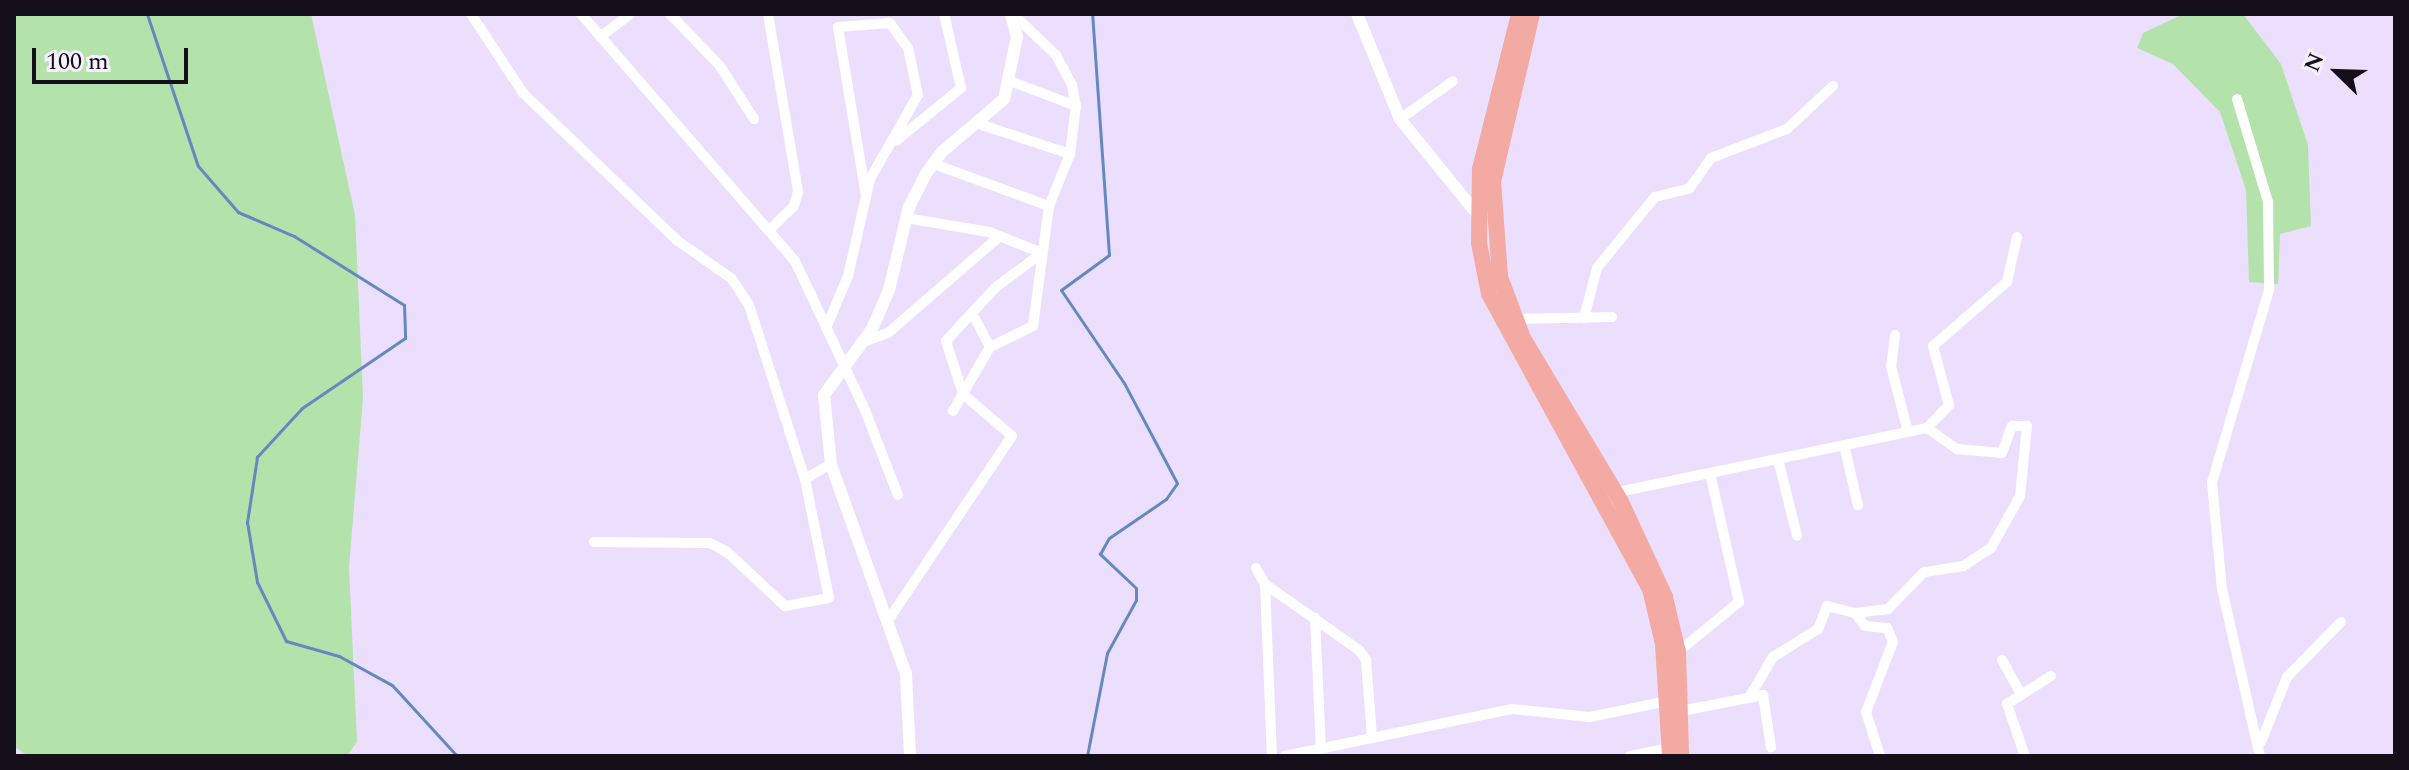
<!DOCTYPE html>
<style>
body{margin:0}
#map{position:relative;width:2409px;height:770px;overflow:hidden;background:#ecdffd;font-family:Spectral,serif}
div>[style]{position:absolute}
.green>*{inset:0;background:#b3e2ab}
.stream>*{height:3px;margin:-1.5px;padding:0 1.5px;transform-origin:1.5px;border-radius:1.5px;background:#6588bf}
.minor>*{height:10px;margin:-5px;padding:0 5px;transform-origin:5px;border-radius:5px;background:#fff}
.tertiary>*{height:12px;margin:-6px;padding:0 6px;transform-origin:6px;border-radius:6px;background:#fff}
.trunk>*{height:16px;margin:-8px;padding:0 8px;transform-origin:8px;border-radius:8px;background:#f3aaa2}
span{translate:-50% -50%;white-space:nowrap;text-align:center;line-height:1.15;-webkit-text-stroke:6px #f5f0fc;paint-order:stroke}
.frame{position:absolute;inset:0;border:16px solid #140f19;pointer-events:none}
.north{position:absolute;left:2297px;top:32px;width:80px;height:80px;-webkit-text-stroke:6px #f5f0fc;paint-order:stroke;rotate:293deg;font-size:22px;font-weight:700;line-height:32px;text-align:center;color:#140f19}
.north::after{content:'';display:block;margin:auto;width:28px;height:36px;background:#140f19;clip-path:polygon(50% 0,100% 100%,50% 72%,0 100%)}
.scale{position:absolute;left:32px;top:48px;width:156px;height:36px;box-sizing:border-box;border:4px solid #140f19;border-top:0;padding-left:10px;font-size:24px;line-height:28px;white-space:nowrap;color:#140f19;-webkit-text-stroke:6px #f5f0fc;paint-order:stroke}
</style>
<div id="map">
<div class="green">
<i style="clip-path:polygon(14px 14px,311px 14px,355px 215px,363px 398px,349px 567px,357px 742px,347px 756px,28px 756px,14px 746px)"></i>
<i style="clip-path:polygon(2183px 14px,2243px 14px,2281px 64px,2308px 145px,2311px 226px,2280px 234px,2278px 284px,2249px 282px,2246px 190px,2220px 112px,2173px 64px,2137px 48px,2143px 33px)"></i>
</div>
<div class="stream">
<i style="left:147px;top:14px;width:160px;rotate:71.5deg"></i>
<i style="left:198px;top:166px;width:61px;rotate:49deg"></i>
<i style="left:238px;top:212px;width:61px;rotate:23.2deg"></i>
<i style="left:294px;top:236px;width:130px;rotate:32.1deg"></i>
<i style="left:404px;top:305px;width:33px;rotate:88deg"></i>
<i style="left:405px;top:338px;width:125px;rotate:145.8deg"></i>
<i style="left:302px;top:408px;width:67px;rotate:132.6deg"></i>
<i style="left:257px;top:457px;width:66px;rotate:98.7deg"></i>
<i style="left:247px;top:522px;width:61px;rotate:80.5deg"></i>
<i style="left:257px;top:582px;width:66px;rotate:63.8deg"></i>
<i style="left:286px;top:641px;width:55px;rotate:15.8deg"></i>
<i style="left:339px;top:656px;width:60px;rotate:28.7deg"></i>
<i style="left:392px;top:685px;width:96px;rotate:47.5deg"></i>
<i style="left:1087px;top:756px;width:105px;rotate:-79deg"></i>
<i style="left:1107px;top:653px;width:60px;rotate:-61.3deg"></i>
<i style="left:1136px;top:600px;width:12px;rotate:-90deg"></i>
<i style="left:1136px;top:588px;width:50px;rotate:-136.6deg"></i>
<i style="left:1100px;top:554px;width:18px;rotate:-61deg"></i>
<i style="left:1109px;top:538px;width:69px;rotate:-34.4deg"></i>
<i style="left:1166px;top:499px;width:19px;rotate:-55deg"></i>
<i style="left:1177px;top:483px;width:113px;rotate:-117.9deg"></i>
<i style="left:1124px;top:383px;width:112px;rotate:-124.1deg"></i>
<i style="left:1061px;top:290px;width:59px;rotate:-36.1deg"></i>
<i style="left:1109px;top:255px;width:242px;rotate:-94deg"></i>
</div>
<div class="minor">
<i style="left:471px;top:14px;width:95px;rotate:56.6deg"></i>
<i style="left:523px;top:93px;width:214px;rotate:43.7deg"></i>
<i style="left:678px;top:241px;width:66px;rotate:35.1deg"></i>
<i style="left:732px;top:279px;width:31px;rotate:57deg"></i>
<i style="left:749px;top:305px;width:183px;rotate:72.2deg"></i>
<i style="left:805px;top:479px;width:121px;rotate:78.6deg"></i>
<i style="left:829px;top:598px;width:45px;rotate:169.7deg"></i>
<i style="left:785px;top:606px;width:79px;rotate:-137deg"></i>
<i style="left:727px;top:552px;width:19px;rotate:-152deg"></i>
<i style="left:710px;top:543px;width:116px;rotate:-179.5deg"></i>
<i style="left:581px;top:14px;width:327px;rotate:49.1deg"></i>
<i style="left:795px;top:261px;width:165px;rotate:64.8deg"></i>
<i style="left:865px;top:410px;width:91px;rotate:68.8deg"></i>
<i style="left:670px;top:14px;width:72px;rotate:46.1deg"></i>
<i style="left:720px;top:66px;width:63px;rotate:57.3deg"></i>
<i style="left:768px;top:14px;width:181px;rotate:80.4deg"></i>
<i style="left:798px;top:192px;width:15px;rotate:106deg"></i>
<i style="left:794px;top:206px;width:35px;rotate:136deg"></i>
<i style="left:600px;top:37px;width:38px;rotate:-37deg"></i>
<i style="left:1010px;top:81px;width:71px;rotate:20.7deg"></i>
<i style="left:2237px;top:99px;width:108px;rotate:73.2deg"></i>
<i style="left:2268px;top:202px;width:88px;rotate:89.3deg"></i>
<i style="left:2269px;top:290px;width:200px;rotate:106.5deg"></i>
<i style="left:2212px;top:482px;width:107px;rotate:84.7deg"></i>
<i style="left:2222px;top:589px;width:171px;rotate:77.2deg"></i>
<i style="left:1400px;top:119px;width:65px;rotate:-35.6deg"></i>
<i style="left:979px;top:124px;width:96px;rotate:18.2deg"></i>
<i style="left:896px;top:141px;width:84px;rotate:-39.2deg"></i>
<i style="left:961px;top:88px;width:76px;rotate:-102.9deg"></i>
<i style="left:934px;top:164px;width:122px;rotate:20.1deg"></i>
<i style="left:972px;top:313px;width:38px;rotate:62deg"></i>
<i style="left:1584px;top:318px;width:52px;rotate:-75.4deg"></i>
<i style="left:1597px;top:268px;width:92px;rotate:-50.8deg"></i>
<i style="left:1655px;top:197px;width:36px;rotate:-14deg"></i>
<i style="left:1690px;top:188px;width:37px;rotate:-55deg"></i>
<i style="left:1711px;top:158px;width:81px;rotate:-20.9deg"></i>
<i style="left:1787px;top:129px;width:63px;rotate:-43.1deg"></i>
<i style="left:1515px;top:319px;width:97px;rotate:-1.2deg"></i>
<i style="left:826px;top:328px;width:56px;rotate:-67.1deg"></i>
<i style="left:848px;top:276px;width:99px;rotate:-77.2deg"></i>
<i style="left:870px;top:179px;width:97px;rotate:-60.3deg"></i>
<i style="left:918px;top:95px;width:48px;rotate:-102deg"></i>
<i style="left:908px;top:48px;width:31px;rotate:-126deg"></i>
<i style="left:890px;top:23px;width:52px;rotate:175.6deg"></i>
<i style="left:838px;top:27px;width:172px;rotate:80.6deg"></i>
<i style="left:1895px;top:335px;width:31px;rotate:97deg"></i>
<i style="left:1891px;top:366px;width:68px;rotate:75.6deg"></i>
<i style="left:860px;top:343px;width:30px;rotate:-20deg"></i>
<i style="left:888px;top:333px;width:148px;rotate:-40.9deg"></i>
<i style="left:953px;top:411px;width:74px;rotate:-60deg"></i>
<i style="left:990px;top:347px;width:48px;rotate:-26deg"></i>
<i style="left:1033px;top:326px;width:121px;rotate:-82.4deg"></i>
<i style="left:1049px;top:206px;width:56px;rotate:-68deg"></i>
<i style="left:1070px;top:154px;width:48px;rotate:-82.9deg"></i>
<i style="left:1076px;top:106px;width:21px;rotate:-101deg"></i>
<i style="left:1072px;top:85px;width:34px;rotate:-118deg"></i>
<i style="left:1056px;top:55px;width:59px;rotate:-136.4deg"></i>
<i style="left:1927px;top:428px;width:32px;rotate:-46deg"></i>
<i style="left:1949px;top:405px;width:61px;rotate:-105.2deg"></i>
<i style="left:1933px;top:346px;width:98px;rotate:-40.9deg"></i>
<i style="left:2007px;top:282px;width:46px;rotate:-77.5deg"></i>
<i style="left:1844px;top:445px;width:62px;rotate:76.9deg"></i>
<i style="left:1778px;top:459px;width:79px;rotate:76.1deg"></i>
<i style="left:805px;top:479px;width:30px;rotate:-30deg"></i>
<i style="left:1613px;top:493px;width:321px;rotate:-11.7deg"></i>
<i style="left:1927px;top:428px;width:37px;rotate:35deg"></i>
<i style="left:1957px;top:449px;width:45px;rotate:5.1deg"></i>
<i style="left:2002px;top:453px;width:29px;rotate:-70deg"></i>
<i style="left:2012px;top:426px;width:15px"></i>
<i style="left:2027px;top:426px;width:70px;rotate:95.7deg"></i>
<i style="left:2020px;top:496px;width:60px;rotate:119.1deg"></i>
<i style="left:1991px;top:548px;width:33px;rotate:147deg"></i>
<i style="left:1963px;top:566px;width:39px;rotate:171deg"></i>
<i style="left:1924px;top:572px;width:52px;rotate:134.2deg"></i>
<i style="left:1888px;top:609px;width:33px;rotate:173deg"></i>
<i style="left:1855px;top:613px;width:29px;rotate:-166deg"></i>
<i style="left:1827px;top:606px;width:25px;rotate:111deg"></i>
<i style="left:1818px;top:629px;width:53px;rotate:148.1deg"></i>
<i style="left:1773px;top:657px;width:43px;rotate:120.7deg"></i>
<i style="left:1256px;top:568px;width:18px;rotate:61deg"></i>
<i style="left:1265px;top:584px;width:172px;rotate:87.7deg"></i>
<i style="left:1265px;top:584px;width:115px;rotate:35.1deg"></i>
<i style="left:1359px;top:650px;width:12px;rotate:55deg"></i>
<i style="left:1366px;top:660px;width:76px;rotate:85.5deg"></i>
<i style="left:1855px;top:613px;width:16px;rotate:52deg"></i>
<i style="left:1865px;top:626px;width:22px;rotate:5deg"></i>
<i style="left:1887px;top:628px;width:15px;rotate:67deg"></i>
<i style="left:1893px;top:642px;width:75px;rotate:111.1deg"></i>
<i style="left:1866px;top:712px;width:46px;rotate:72.3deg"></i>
<i style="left:1315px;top:618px;width:130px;rotate:87.4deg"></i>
<i style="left:889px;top:619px;width:220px;rotate:-56.1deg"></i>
<i style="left:1012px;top:436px;width:65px;rotate:-139.4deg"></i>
<i style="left:963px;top:394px;width:56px;rotate:-107.8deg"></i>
<i style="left:946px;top:341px;width:74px;rotate:-47.2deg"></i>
<i style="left:996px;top:287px;width:57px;rotate:-36.5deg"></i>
<i style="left:1042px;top:253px;width:57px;rotate:-158.4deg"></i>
<i style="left:989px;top:232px;width:84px;rotate:-170.4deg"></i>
<i style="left:1678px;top:652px;width:79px;rotate:-39.3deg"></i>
<i style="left:1739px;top:602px;width:132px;rotate:-102.7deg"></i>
<i style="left:2002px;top:660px;width:39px;rotate:61deg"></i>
<i style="left:1681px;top:711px;width:84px;rotate:-11deg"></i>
<i style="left:1763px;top:695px;width:53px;rotate:81.3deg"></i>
<i style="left:2261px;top:742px;width:70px;rotate:-68.2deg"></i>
<i style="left:2287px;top:677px;width:77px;rotate:-45.5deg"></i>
<i style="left:1285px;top:756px;width:232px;rotate:-11.7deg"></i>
<i style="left:1512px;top:709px;width:78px;rotate:5.9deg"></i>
<i style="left:1590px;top:717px;width:80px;rotate:-11.6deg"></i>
<i style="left:1630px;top:756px;width:41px;rotate:-11.3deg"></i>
<i style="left:2025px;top:756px;width:55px;rotate:-109.1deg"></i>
<i style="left:2007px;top:704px;width:52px;rotate:-32.5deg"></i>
</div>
<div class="tertiary">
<i style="left:1357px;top:14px;width:113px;rotate:67.7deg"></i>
<i style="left:1400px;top:119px;width:122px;rotate:51deg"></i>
<i style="left:910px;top:756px;width:82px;rotate:-92.8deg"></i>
<i style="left:906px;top:674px;width:223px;rotate:-109.7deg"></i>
<i style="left:831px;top:464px;width:69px;rotate:-95.8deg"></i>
<i style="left:824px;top:395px;width:82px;rotate:-54deg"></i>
<i style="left:872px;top:329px;width:43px;rotate:-66.4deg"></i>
<i style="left:889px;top:290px;width:85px;rotate:-76.5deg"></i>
<i style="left:909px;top:207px;width:39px;rotate:-63deg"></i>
<i style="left:927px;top:172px;width:26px;rotate:-53deg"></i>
<i style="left:943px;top:151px;width:80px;rotate:-40.4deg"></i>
<i style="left:1004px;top:99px;width:63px;rotate:-78.2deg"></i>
<i style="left:1017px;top:37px;width:24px;rotate:-105deg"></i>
</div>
<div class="trunk">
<i style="left:1519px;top:14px;width:160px;rotate:104.1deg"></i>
<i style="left:1480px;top:169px;width:74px;rotate:90.8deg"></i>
<i style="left:1479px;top:243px;width:52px;rotate:78.9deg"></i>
<i style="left:1489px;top:294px;width:336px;rotate:61.4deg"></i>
<i style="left:1650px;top:589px;width:57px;rotate:76.7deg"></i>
<i style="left:1663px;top:644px;width:112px;rotate:86.4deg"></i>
<i style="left:1532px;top:14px;width:171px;rotate:103.1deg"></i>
<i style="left:1493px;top:181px;width:96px;rotate:85.8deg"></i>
<i style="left:1500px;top:277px;width:65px;rotate:69.3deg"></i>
<i style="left:1523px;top:338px;width:191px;rotate:59.1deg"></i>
<i style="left:1621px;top:502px;width:105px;rotate:65.1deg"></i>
<i style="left:1665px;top:597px;width:57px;rotate:76.7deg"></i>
<i style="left:1678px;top:652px;width:104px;rotate:88.3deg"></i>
</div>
<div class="frame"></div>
<div class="north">N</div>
<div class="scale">100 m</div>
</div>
